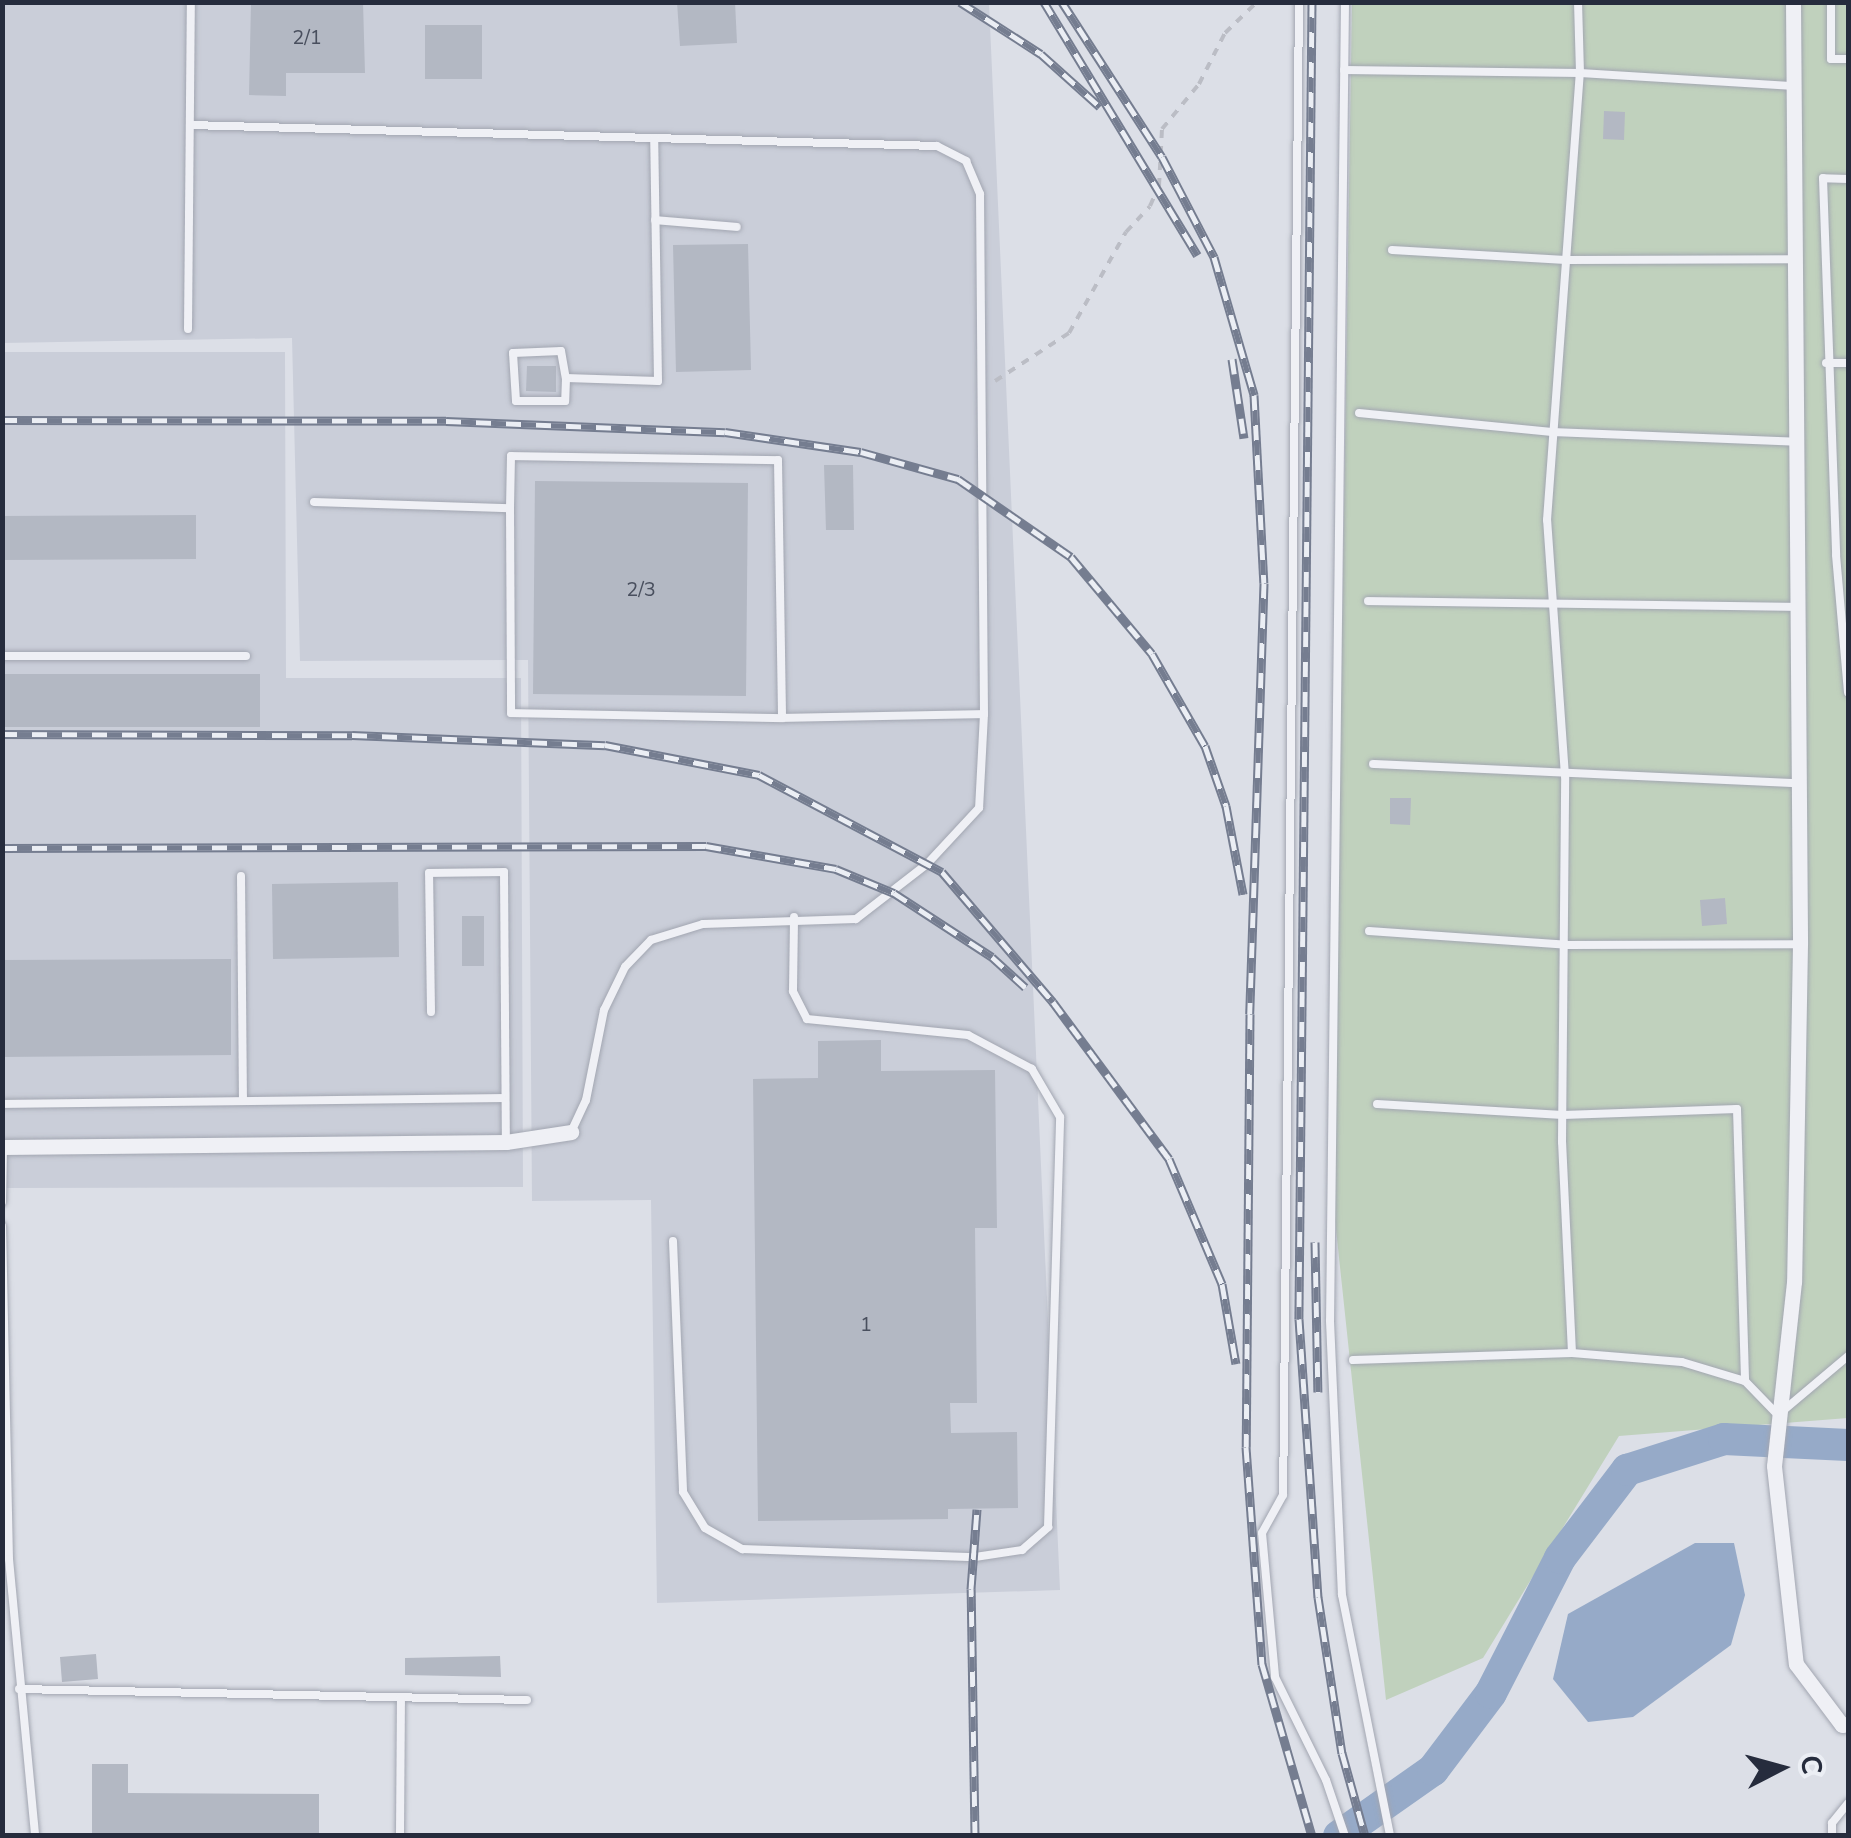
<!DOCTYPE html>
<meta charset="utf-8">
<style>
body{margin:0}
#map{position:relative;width:1851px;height:1838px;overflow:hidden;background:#dcdfe7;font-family:"Nunito Sans",sans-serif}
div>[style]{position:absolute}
.built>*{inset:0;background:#caced9}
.green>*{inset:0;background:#c0d1bd}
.water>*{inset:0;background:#96aac8}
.river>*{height:32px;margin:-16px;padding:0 16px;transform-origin:16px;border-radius:16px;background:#96aac8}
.building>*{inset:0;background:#b3b8c3}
.path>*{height:4px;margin-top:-2px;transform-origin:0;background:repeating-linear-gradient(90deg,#bbbdc5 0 8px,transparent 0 16px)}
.roads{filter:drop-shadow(0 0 2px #a2a6b1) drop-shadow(0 0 2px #a2a6b1)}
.service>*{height:8px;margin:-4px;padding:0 4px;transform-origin:4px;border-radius:4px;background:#eff0f5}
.minor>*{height:15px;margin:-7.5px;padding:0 7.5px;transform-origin:7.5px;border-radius:7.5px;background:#eff0f5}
.rail>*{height:9px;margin-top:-4.5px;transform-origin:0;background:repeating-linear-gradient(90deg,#ebeef4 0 15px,#757d90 0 30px);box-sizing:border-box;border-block:2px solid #757d90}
span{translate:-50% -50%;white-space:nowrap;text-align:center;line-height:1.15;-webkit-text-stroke:8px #ebeef4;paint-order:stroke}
.number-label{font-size:20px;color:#494f5e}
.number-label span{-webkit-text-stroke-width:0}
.frame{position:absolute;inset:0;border:5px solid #262c3d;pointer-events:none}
.north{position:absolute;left:1731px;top:1718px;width:100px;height:100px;-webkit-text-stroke:8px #ebeef4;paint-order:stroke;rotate:84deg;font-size:28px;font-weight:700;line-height:40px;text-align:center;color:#262c3d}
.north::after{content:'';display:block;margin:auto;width:35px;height:45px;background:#262c3d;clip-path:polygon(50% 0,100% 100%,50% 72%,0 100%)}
</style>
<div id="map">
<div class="built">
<i style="clip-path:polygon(2px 3px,989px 3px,1060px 1590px,657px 1603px,651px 1200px,532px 1201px,528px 660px,300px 661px,292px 338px,3px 343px)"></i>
<i style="clip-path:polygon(2px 352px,285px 352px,286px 678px,521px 678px,523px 1187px,3px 1188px)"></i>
</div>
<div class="green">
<i style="clip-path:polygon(1352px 3px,1848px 3px,1848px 1418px,1619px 1436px,1483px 1658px,1386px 1700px,1333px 1201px)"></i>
</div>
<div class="water">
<i style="clip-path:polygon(1695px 1543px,1734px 1543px,1745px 1595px,1731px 1645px,1633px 1717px,1588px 1722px,1553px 1679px,1568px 1614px)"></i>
</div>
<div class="river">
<i style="left:1339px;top:1836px;width:115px;rotate:-35.1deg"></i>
<i style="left:1433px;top:1770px;width:96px;rotate:-53deg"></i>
<i style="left:1491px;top:1693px;width:152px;rotate:-62.9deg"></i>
<i style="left:1560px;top:1558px;width:111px;rotate:-52.7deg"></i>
<i style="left:1627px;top:1470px;width:102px;rotate:-17.7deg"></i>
<i style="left:1724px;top:1439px;width:124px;rotate:2.8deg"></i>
</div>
<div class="building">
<i style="clip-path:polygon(251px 2px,363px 2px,365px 73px,286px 73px,286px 96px,249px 95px)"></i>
<i style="clip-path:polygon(677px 2px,735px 2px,737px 43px,680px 46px)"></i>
<i style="clip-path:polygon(425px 25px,482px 25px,482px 79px,425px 79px)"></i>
<i style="clip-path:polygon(1604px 111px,1625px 112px,1624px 140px,1603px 139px)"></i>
<i style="clip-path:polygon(748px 244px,751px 370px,676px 372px,673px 245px)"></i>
<i style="clip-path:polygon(527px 366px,556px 366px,556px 392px,526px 391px)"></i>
<i style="clip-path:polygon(824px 465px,853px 465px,854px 530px,826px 530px)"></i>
<i style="clip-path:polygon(535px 481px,748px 483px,746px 696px,533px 694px)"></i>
<i style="clip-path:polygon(196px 515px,196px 559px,2px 560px,2px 516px)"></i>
<i style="clip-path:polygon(2px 674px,260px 674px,260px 727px,2px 727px)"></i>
<i style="clip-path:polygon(1390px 798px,1411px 798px,1410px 825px,1390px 824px)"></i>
<i style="clip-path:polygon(398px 882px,399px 957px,273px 959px,272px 884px)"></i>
<i style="clip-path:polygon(1725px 898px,1727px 924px,1702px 926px,1700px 900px)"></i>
<i style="clip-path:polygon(462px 916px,484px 916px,484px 966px,462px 966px)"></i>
<i style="clip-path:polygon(231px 959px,231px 1055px,2px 1057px,2px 960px)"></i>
<i style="clip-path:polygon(881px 1040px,881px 1071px,995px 1070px,997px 1228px,975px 1228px,977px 1403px,950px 1403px,951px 1433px,1017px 1432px,1018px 1508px,948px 1509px,948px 1519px,758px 1521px,753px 1079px,818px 1078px,818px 1041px)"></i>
<i style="clip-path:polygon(96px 1654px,98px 1679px,62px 1682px,60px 1657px)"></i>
<i style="clip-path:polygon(500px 1656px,501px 1677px,405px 1675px,405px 1658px)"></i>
<i style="clip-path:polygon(92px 1764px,128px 1764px,128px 1793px,319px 1794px,319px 1836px,92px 1836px)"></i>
</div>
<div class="path">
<i style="left:995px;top:381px;width:88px;rotate:-33deg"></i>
<i style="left:1069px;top:333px;width:116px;rotate:-60.6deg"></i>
<i style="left:1126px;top:232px;width:35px;rotate:-47deg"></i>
<i style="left:1150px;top:206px;width:22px;rotate:-66deg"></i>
<i style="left:1159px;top:186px;width:57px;rotate:-87deg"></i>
<i style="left:1162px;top:129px;width:58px;rotate:-50.6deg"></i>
<i style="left:1199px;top:84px;width:57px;rotate:-63deg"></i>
<i style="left:1225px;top:33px;width:45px;rotate:-44.1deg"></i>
</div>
<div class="roads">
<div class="service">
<i style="left:1299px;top:2px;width:1493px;rotate:90.61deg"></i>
<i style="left:1283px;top:1495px;width:43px;rotate:118.9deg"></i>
<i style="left:1262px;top:1533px;width:145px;rotate:84.8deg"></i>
<i style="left:1275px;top:1677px;width:115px;rotate:63.7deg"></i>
<i style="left:1326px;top:1780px;width:59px;rotate:71.3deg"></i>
<i style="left:1345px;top:2px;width:1319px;rotate:90.65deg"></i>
<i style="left:1330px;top:1321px;width:274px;rotate:87.5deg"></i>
<i style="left:1342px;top:1595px;width:246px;rotate:78.7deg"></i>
<i style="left:1831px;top:2px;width:57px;rotate:90deg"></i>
<i style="left:1831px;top:59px;width:17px"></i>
<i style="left:1344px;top:70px;width:236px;rotate:0.7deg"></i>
<i style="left:1580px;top:73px;width:215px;rotate:3.5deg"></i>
<i style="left:190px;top:125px;width:747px;rotate:1.61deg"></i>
<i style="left:937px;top:146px;width:33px;rotate:27deg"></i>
<i style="left:966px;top:161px;width:36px;rotate:67deg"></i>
<i style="left:980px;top:194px;width:520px;rotate:89.56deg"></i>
<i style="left:984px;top:714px;width:94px;rotate:93deg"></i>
<i style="left:979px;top:808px;width:76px;rotate:132.9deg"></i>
<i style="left:927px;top:864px;width:90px;rotate:142.2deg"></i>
<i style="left:856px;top:919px;width:153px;rotate:178.1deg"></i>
<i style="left:703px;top:924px;width:54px;rotate:162.9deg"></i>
<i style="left:651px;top:940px;width:37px;rotate:134deg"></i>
<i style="left:625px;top:967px;width:48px;rotate:116deg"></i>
<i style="left:604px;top:1010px;width:92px;rotate:101.3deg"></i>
<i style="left:586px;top:1100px;width:35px;rotate:115deg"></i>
<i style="left:1848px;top:179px;width:25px;rotate:-178deg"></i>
<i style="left:1823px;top:178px;width:377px;rotate:88deg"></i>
<i style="left:1836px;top:555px;width:138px;rotate:85deg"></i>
<i style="left:655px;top:220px;width:82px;rotate:4.9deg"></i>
<i style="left:1392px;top:250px;width:174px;rotate:3.3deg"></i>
<i style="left:1566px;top:260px;width:231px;rotate:-0.2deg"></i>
<i style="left:188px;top:329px;width:327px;rotate:-89.5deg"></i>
<i style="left:1826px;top:363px;width:22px"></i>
<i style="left:566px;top:378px;width:23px;rotate:92deg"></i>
<i style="left:565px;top:401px;width:49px;rotate:180deg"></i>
<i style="left:516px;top:401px;width:48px;rotate:-93.6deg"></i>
<i style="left:513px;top:353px;width:48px;rotate:-2.4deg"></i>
<i style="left:561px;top:351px;width:27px;rotate:80deg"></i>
<i style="left:566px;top:378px;width:92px;rotate:1.9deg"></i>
<i style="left:658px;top:381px;width:243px;rotate:-90.9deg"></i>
<i style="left:1359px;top:413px;width:194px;rotate:5.6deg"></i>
<i style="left:1552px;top:432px;width:245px;rotate:2.3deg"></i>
<i style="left:314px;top:502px;width:196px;rotate:1.8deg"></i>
<i style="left:510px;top:508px;width:52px;rotate:-88.9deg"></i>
<i style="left:511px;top:456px;width:267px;rotate:0.9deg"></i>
<i style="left:778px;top:460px;width:258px;rotate:89.1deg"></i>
<i style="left:782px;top:718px;width:202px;rotate:-1.1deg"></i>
<i style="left:510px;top:508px;width:205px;rotate:89.7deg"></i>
<i style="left:511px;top:713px;width:271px;rotate:1.1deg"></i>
<i style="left:1368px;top:601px;width:431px;rotate:0.8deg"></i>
<i style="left:2px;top:656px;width:244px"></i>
<i style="left:1373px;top:764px;width:426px;rotate:2.6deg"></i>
<i style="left:241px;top:876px;width:225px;rotate:89.5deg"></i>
<i style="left:1369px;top:931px;width:198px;rotate:4deg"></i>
<i style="left:1567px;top:945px;width:233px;rotate:-0.2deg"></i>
<i style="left:431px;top:1012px;width:139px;rotate:-90.8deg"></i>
<i style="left:429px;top:873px;width:75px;rotate:-0.8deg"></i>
<i style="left:504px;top:872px;width:270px;rotate:89.6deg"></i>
<i style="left:2px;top:1104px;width:500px;rotate:-0.69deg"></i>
<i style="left:1377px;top:1104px;width:186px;rotate:3.4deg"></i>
<i style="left:1563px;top:1115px;width:174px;rotate:-2deg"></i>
<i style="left:1737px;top:1109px;width:272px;rotate:88.3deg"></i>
<i style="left:2px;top:1202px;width:55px;rotate:-89deg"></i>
<i style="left:2px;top:1226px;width:333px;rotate:88.8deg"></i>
<i style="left:9px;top:1559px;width:278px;rotate:84.6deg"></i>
<i style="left:673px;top:1241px;width:251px;rotate:87.7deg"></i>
<i style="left:683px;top:1492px;width:42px;rotate:58.6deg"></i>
<i style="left:705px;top:1528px;width:43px;rotate:29.6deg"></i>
<i style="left:742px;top:1549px;width:233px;rotate:2deg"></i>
<i style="left:975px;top:1557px;width:48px;rotate:-8.5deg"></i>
<i style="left:1022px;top:1550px;width:35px;rotate:-41deg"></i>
<i style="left:1048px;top:1527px;width:410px;rotate:-88.3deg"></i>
<i style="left:1060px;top:1117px;width:56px;rotate:-120.3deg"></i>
<i style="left:1032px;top:1069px;width:72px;rotate:-152deg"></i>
<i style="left:968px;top:1035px;width:162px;rotate:-174.3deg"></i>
<i style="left:807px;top:1019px;width:31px;rotate:-117deg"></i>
<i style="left:793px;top:991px;width:74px;rotate:-89.2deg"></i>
<i style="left:1572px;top:1353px;width:211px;rotate:-92.7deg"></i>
<i style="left:1562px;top:1142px;width:366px;rotate:-89.5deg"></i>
<i style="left:1565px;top:776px;width:257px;rotate:-94deg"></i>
<i style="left:1547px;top:520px;width:448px;rotate:-85.8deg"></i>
<i style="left:1580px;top:73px;width:71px;rotate:-91.6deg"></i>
<i style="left:1353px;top:1360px;width:219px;rotate:-1.8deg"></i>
<i style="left:1572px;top:1353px;width:110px;rotate:4.7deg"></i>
<i style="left:1682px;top:1362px;width:66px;rotate:16.8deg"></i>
<i style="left:1745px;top:1381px;width:47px;rotate:45.9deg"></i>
<i style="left:1778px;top:1415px;width:92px;rotate:-40.1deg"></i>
<i style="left:19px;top:1689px;width:508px;rotate:1.24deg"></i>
<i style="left:400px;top:1836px;width:138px;rotate:-89.6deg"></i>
<i style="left:1832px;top:1836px;width:13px;rotate:-90deg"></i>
<i style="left:1832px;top:1823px;width:26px;rotate:-51deg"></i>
</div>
<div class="minor">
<i style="left:1793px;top:2px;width:942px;rotate:89.57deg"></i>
<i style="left:1800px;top:944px;width:338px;rotate:91deg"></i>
<i style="left:1794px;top:1282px;width:185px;rotate:96.2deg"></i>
<i style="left:1774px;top:1466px;width:199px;rotate:83.7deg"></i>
<i style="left:1796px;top:1664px;width:76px;rotate:53deg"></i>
<i style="left:1842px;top:1725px;width:6px;rotate:-9deg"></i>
<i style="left:2px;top:1147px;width:504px;rotate:-0.57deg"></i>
<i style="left:506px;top:1142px;width:66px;rotate:-8.7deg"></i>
</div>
</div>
<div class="rail">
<i style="left:960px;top:2px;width:96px;rotate:32.7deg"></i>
<i style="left:1041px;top:54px;width:79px;rotate:41.9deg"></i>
<i style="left:1044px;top:2px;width:296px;rotate:58.8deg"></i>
<i style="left:1062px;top:2px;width:184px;rotate:57.2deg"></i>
<i style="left:1162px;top:157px;width:113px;rotate:62.5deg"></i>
<i style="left:1214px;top:257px;width:144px;rotate:73.8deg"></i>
<i style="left:1254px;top:395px;width:188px;rotate:87deg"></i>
<i style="left:1264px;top:583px;width:431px;rotate:91.9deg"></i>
<i style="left:1250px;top:1014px;width:433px;rotate:90.5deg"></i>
<i style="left:1246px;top:1447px;width:218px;rotate:85.8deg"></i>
<i style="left:1262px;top:1664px;width:179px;rotate:73.8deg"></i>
<i style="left:1312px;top:2px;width:1317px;rotate:90.57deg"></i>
<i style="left:1299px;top:1319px;width:279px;rotate:86.1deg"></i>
<i style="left:1318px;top:1597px;width:158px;rotate:81.3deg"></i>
<i style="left:1342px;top:1753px;width:86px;rotate:74.5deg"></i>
<i style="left:1232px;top:359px;width:80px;rotate:81.4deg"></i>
<i style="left:2px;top:420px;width:444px;rotate:0.1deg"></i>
<i style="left:446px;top:421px;width:279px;rotate:2.3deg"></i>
<i style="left:725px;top:432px;width:137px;rotate:8.4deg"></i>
<i style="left:861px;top:452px;width:101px;rotate:15.6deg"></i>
<i style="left:958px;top:479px;width:137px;rotate:34.6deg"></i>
<i style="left:1071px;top:557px;width:126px;rotate:50.1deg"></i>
<i style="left:1152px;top:654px;width:106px;rotate:60.1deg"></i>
<i style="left:1205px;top:746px;width:64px;rotate:70.7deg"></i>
<i style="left:1226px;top:806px;width:90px;rotate:79.1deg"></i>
<i style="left:2px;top:734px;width:350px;rotate:0.2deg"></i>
<i style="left:352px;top:735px;width:253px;rotate:2.3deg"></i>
<i style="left:605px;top:745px;width:157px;rotate:11deg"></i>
<i style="left:759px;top:775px;width:207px;rotate:27.9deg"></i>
<i style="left:942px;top:872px;width:171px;rotate:49.5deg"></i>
<i style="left:1053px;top:1002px;width:195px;rotate:53.5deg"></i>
<i style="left:1169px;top:1159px;width:136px;rotate:67deg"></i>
<i style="left:1222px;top:1284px;width:81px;rotate:80.1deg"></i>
<i style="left:2px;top:848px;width:704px;rotate:-0.16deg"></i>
<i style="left:706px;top:846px;width:132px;rotate:10deg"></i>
<i style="left:836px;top:869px;width:63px;rotate:22.5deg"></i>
<i style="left:894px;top:893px;width:117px;rotate:33.1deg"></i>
<i style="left:992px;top:957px;width:45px;rotate:42.3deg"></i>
<i style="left:1315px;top:1242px;width:150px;rotate:88.9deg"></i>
<i style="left:975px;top:1836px;width:247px;rotate:-90.9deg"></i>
<i style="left:971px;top:1589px;width:80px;rotate:-85.7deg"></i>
</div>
<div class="number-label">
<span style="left:307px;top:37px">2/1</span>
<span style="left:641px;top:589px">2/3</span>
<span style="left:866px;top:1324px">1</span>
</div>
<div class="frame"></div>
<div class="north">С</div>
</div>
